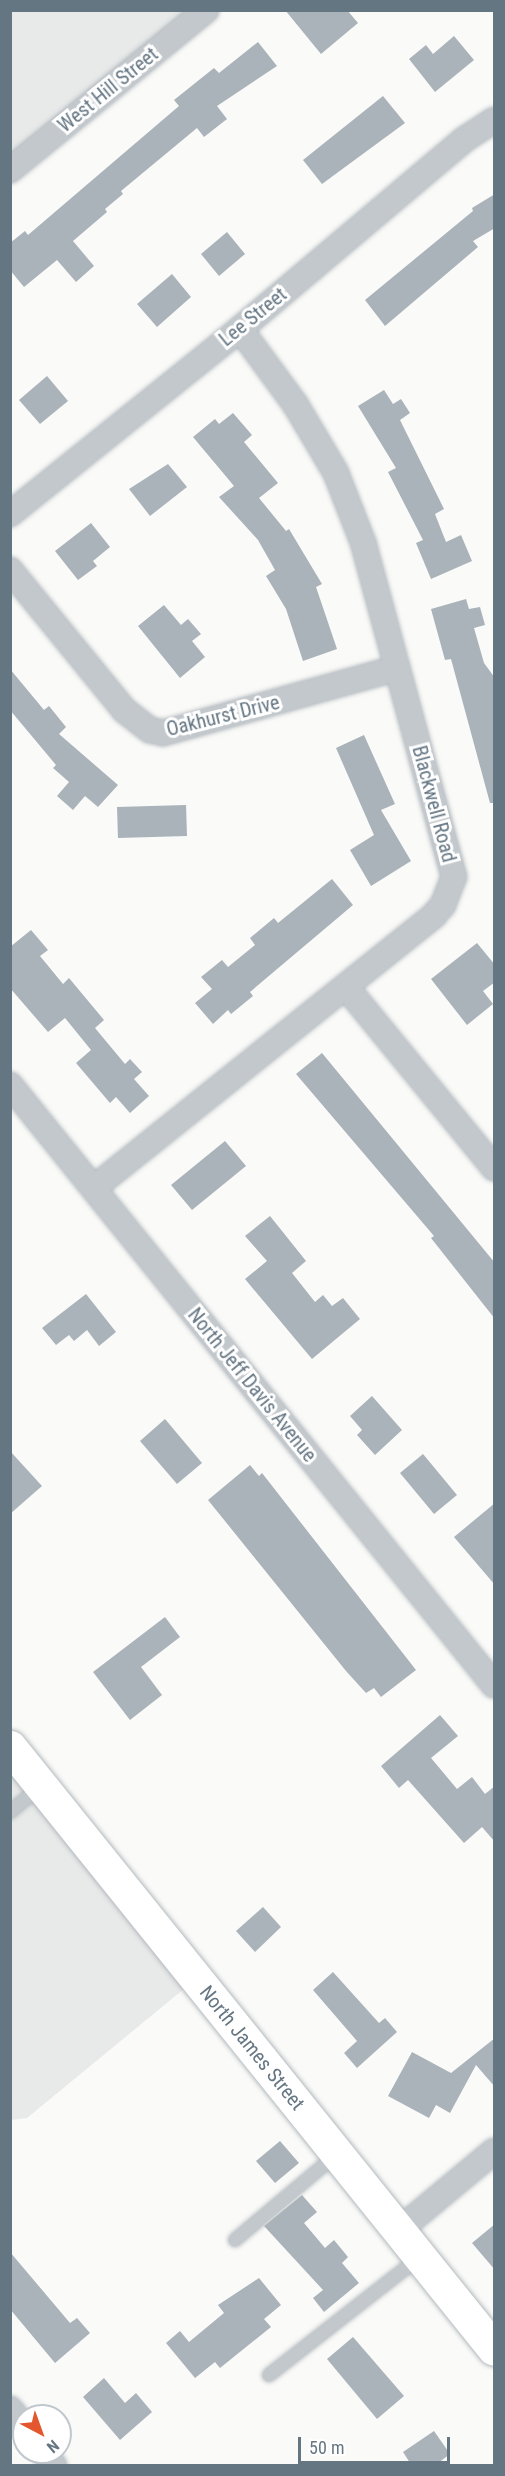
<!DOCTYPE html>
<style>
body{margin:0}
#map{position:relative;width:505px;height:2476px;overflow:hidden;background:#fafaf8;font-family:"Roboto Condensed",sans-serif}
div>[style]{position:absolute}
.built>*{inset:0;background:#e8e9e9}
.building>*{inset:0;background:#aab3b9}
.roads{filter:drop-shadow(0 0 2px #b3babf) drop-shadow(0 0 2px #b3babf)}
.lane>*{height:12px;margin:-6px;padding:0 6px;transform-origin:6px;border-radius:6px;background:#c3c8cc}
.street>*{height:24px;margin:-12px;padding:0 12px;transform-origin:12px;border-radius:12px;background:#c3c8cc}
.secondary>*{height:33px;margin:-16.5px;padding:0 16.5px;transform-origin:16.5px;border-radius:16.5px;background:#fff}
span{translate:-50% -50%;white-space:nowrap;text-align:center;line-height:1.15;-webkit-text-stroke:6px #fff;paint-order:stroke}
.street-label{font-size:20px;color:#657683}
.frame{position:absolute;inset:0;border:12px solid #657683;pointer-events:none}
.north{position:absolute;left:12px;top:2404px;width:60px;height:60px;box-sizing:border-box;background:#fff;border:2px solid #c1c8cd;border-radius:50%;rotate:139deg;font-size:16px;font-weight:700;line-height:24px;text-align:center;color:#657683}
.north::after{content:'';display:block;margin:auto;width:21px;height:27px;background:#e4572e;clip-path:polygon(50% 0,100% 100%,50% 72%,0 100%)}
.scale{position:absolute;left:298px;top:2437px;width:152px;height:27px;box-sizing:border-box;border:3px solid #657683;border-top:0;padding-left:8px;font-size:18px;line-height:21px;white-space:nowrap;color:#657683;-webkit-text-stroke:4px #fff;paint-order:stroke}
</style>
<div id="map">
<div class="built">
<i style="clip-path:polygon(11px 11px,206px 11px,11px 170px)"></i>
<i style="clip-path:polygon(10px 1747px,196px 1979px,27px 2118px,11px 2120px)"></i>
</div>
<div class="building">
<i style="clip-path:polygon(285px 10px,347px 10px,358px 23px,321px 54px)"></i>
<i style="clip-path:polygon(454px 36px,474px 60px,435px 92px,409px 59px,426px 45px,433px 54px)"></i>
<i style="clip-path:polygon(258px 42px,277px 66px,217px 106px,227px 119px,204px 137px,197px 128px,121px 191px,123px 194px,105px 209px,107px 212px,73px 241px,94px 266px,76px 282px,57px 260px,24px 287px,10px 270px,10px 243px,25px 231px,28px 235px,179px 106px,174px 100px,214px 68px,219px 73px)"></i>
<i style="clip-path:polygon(383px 96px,405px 123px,322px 184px,303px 160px)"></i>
<i style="clip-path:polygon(495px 194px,495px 228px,473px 241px,478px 247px,385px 326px,365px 300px,473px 211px,472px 208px)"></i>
<i style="clip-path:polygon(227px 232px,245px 254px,219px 276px,201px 254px)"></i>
<i style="clip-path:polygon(172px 274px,191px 297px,157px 327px,137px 304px)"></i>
<i style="clip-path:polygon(47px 376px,68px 401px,40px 424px,19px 400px)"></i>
<i style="clip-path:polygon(384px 390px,393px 404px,401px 399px,410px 413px,400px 420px,444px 509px,435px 514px,446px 542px,461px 535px,472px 561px,431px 579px,416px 543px,423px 540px,388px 472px,396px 468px,358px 406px)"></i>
<i style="clip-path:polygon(233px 413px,252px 435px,244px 442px,278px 483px,259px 498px,286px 531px,289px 529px,322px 584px,316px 587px,337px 649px,303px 661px,286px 609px,266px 576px,275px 570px,258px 540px,219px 497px,234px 486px,193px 437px,215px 419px,219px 424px)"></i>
<i style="clip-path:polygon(168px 464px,187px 487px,150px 516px,129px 489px)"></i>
<i style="clip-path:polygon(91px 523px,110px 547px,93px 561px,97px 566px,78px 580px,55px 551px)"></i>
<i style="clip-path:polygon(466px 599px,469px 609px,480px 607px,485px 625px,474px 628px,484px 663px,495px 678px,495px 803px,490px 803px,451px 659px,445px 660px,431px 609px)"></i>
<i style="clip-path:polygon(164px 605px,181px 625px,188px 619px,201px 634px,192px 641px,205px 657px,180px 678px,138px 626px)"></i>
<i style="clip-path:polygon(10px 669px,44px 710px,49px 706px,66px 727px,59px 734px,118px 785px,98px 807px,85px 796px,73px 810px,57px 796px,69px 782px,53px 768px,56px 765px,10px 710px)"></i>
<i style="clip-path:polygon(364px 735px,395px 804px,381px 810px,411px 861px,371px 886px,350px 850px,374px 835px,336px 748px)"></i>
<i style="clip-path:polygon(186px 805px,187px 836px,118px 838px,117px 807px)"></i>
<i style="clip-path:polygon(332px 879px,353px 905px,250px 992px,253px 996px,231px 1014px,228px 1010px,213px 1024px,195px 1003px,212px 989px,201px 977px,222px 960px,228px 967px,255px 945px,250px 938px,274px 918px,278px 923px)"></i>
<i style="clip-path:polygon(31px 930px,48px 950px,40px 956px,63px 984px,69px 978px,104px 1020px,95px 1028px,125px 1064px,130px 1059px,142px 1072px,134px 1079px,149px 1096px,130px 1113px,116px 1097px,110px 1103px,76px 1063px,91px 1050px,65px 1018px,48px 1032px,10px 988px,10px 947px)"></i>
<i style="clip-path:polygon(477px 943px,495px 965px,495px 982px,483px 991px,493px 1004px,467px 1025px,431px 979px)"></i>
<i style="clip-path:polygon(322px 1053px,495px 1263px,495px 1319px,431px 1238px,434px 1236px,296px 1074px)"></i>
<i style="clip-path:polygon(225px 1141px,246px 1166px,192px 1210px,171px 1185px)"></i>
<i style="clip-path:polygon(270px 1216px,306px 1261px,292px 1273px,315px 1302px,323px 1295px,332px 1306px,343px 1298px,360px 1319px,312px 1359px,245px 1279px,267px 1261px,245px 1236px)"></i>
<i style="clip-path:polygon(86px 1294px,116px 1332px,99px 1346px,87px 1330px,74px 1341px,69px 1335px,56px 1345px,42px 1328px)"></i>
<i style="clip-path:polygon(372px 1396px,402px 1430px,375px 1455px,357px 1435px,362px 1430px,350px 1416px)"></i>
<i style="clip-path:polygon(165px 1419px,202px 1463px,177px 1484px,140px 1441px)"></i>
<i style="clip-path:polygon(10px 1451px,42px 1486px,10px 1514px)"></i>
<i style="clip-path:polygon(423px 1454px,457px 1495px,434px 1514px,400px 1473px)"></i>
<i style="clip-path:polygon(250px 1465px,259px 1476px,262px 1473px,416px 1670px,381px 1697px,374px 1688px,366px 1693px,346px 1671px,208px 1500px)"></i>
<i style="clip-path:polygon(495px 1503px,495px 1585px,454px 1537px)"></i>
<i style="clip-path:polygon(165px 1617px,180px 1637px,141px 1667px,162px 1695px,130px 1720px,93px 1672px)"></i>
<i style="clip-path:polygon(440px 1715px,458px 1736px,431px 1758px,457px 1789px,472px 1777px,485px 1794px,495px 1786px,495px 1842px,482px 1827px,464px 1843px,408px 1780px,399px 1788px,381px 1766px)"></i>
<i style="clip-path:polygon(263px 1907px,281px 1927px,255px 1952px,236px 1931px)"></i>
<i style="clip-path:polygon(333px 1972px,379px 2023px,385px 2018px,397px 2032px,357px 2068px,344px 2053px,357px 2041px,313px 1990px)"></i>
<i style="clip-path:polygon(495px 2038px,495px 2087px,476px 2065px,450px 2113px,436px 2105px,429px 2118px,388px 2096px,412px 2052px,451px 2073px)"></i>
<i style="clip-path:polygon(280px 2141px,299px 2163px,275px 2183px,256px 2161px)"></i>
<i style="clip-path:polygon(302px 2195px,317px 2212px,304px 2223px,325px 2248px,334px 2240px,348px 2257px,342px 2263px,359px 2283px,324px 2312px,313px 2298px,323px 2290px,264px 2226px)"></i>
<i style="clip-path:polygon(495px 2224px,495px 2270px,472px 2243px)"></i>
<i style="clip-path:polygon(10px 2252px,70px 2323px,77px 2318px,90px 2333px,55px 2363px,10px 2309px)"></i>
<i style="clip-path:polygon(259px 2278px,281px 2305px,264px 2319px,271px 2327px,220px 2368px,215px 2362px,195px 2378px,166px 2343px,180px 2331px,189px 2342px,224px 2313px,218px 2305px)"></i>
<i style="clip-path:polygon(353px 2337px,404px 2396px,377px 2419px,327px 2359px)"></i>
<i style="clip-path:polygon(104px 2378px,125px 2403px,136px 2393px,152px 2412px,120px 2440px,83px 2397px)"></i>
<i style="clip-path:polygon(434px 2431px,450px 2454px,434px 2466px,412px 2466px,403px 2452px)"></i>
</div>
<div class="roads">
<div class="lane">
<i style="left:10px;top:1812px;width:40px;rotate:-40deg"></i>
<i style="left:235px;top:2240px;width:132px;rotate:-40.1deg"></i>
<i style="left:269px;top:2375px;width:190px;rotate:-38deg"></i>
</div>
<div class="street">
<i style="left:10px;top:170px;width:253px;rotate:-39.2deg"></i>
<i style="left:10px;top:514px;width:295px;rotate:-38.8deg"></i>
<i style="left:240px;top:329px;width:294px;rotate:-40.2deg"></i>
<i style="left:465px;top:139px;width:35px;rotate:-33deg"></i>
<i style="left:10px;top:570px;width:181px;rotate:50.8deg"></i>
<i style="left:124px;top:710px;width:33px;rotate:38deg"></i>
<i style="left:150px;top:730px;width:13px;rotate:13deg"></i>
<i style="left:163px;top:733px;width:243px;rotate:-15.5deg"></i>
<i style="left:346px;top:987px;width:234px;rotate:50.7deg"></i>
<i style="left:10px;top:1085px;width:771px;rotate:51.11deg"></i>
<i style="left:95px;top:1187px;width:435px;rotate:-38.7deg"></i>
<i style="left:434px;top:915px;width:13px;rotate:-48deg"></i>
<i style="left:443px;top:905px;width:30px;rotate:-69deg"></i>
<i style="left:454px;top:877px;width:344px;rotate:-105.2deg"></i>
<i style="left:364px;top:545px;width:77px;rotate:-111.3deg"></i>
<i style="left:336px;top:473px;width:80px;rotate:-120.7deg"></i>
<i style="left:295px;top:404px;width:93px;rotate:-126.3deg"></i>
<i style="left:398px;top:2231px;width:125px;rotate:-39.8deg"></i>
<i style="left:10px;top:2409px;width:22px;rotate:51deg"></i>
<i style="left:44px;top:2452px;width:17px;rotate:54deg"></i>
</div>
<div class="secondary">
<i style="left:10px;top:1747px;width:772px;rotate:51.2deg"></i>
</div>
</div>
<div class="street-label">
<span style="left:108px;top:90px;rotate:-39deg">West Hill Street</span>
<span style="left:253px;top:317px;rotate:-39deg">Lee Street</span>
<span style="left:223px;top:716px;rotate:-14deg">Oakhurst Drive</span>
<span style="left:434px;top:804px;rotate:75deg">Blackwell Road</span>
<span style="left:252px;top:1385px;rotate:51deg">North Jeff Davis Avenue</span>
<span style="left:252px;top:2048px;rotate:51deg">North James Street</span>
</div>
<div class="frame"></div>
<div class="north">N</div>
<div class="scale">50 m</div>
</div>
